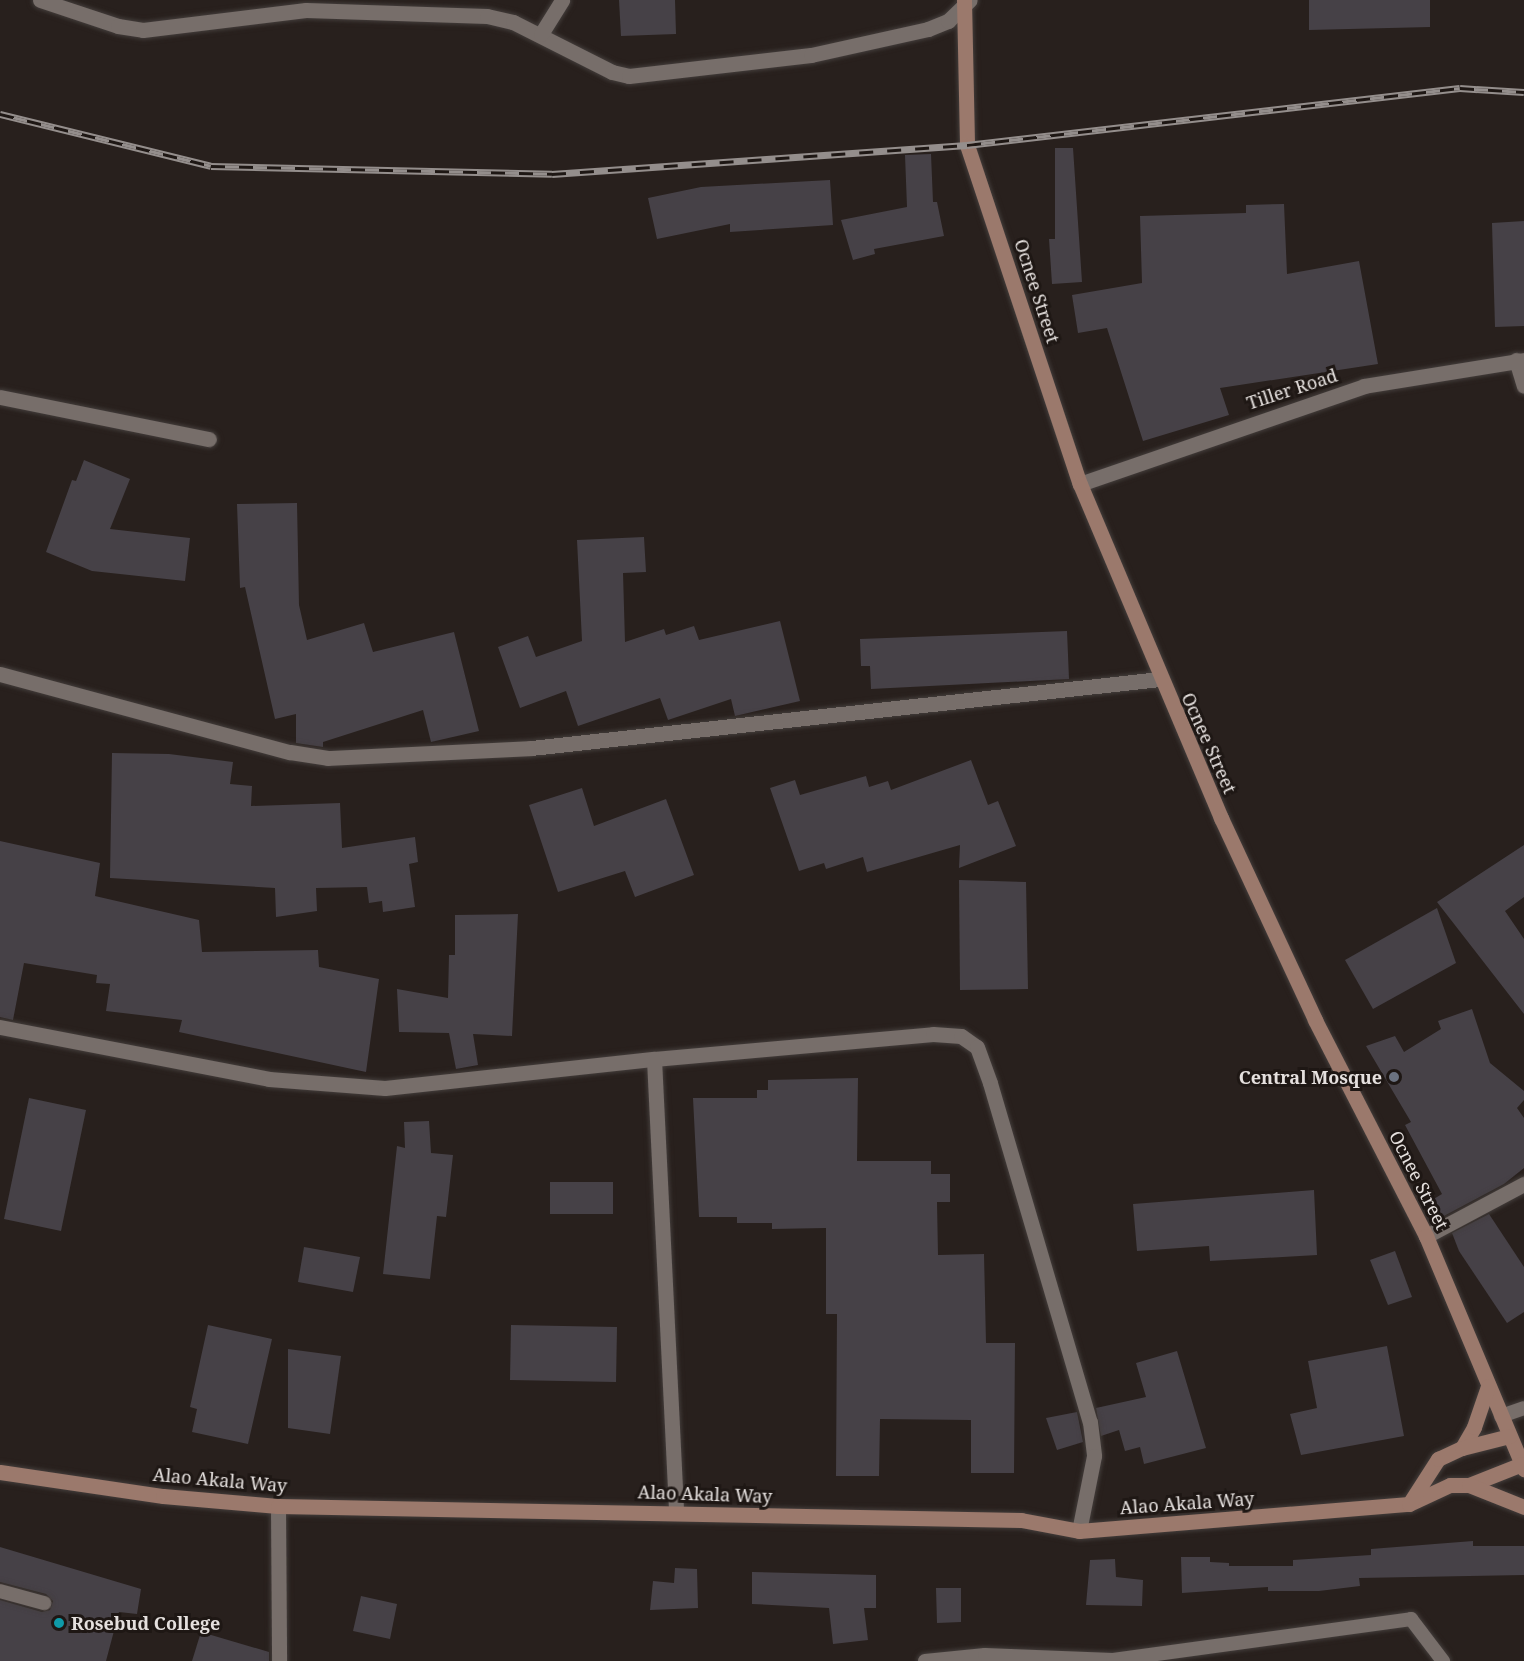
<!DOCTYPE html>
<style>
body{margin:0}
#map{position:relative;width:1524px;height:1661px;overflow:hidden;background:#28201d;font-family:"Noto Serif",serif}
div>[style]{position:absolute}
.building>*{inset:0;background:#464147}
.roads{filter:drop-shadow(0 0 2px #433d3b) drop-shadow(0 0 2px #433d3b)}
.lane>*{height:14px;margin:-7px;padding:0 7px;transform-origin:7px;border-radius:7px;background:#776e6a}
.street>*{height:15px;margin:-7.5px;padding:0 7.5px;transform-origin:7.5px;border-radius:7.5px;background:#776e6a}
.secondary>*{height:15px;margin:-7.5px;padding:0 7.5px;transform-origin:7.5px;border-radius:7.5px;background:#9b796c}
.rail>*{height:7px;margin-top:-3.5px;transform-origin:0;background:repeating-linear-gradient(90deg,#1e1714 0 14px,#948e8c 0 28px);box-sizing:border-box;border-block:2px solid #948e8c}
.dots>*{width:16px;height:16px;translate:-50% -50%;box-sizing:border-box;border:3px solid #1e1714;border-radius:50%}
span{translate:-50% -50%;white-space:nowrap;text-align:center;line-height:1.15;-webkit-text-stroke:6px #1e1714;paint-order:stroke}
.street-label{font-size:18px;color:#e5e0de}
.poi-label{font-size:18px;color:#e5e0de;font-weight:700}
.right{translate:-100% -50%;text-align:right}
.left{translate:0 -50%;text-align:left}
</style>
<div id="map">
<div class="building">
<i style="clip-path:polygon(619px 0,675px 0,676px 34px,621px 36px)"></i>
<i style="clip-path:polygon(1309px 0,1430px 0,1430px 27px,1309px 30px)"></i>
<i style="clip-path:polygon(1055px 148px,1073px 148px,1082px 282px,1052px 284px,1049px 239px,1055px 239px)"></i>
<i style="clip-path:polygon(931px 154px,933px 202px,937px 202px,944px 236px,874px 249px,875px 254px,853px 260px,841px 220px,907px 207px,905px 155px)"></i>
<i style="clip-path:polygon(830px 180px,833px 225px,730px 232px,730px 224px,657px 239px,648px 198px,701px 187px)"></i>
<i style="clip-path:polygon(1284px 204px,1287px 274px,1359px 261px,1378px 364px,1220px 388px,1229px 415px,1143px 441px,1107px 328px,1078px 333px,1072px 295px,1142px 283px,1140px 216px,1246px 213px,1246px 205px)"></i>
<i style="clip-path:polygon(1524px 221px,1524px 326px,1495px 327px,1492px 223px)"></i>
<i style="clip-path:polygon(84px 460px,130px 479px,110px 529px,190px 538px,185px 581px,92px 571px,46px 552px,72px 480px,76px 481px)"></i>
<i style="clip-path:polygon(297px 503px,299px 605px,307px 640px,364px 623px,373px 652px,454px 632px,479px 731px,431px 742px,423px 710px,323px 742px,323px 747px,296px 743px,296px 714px,275px 719px,245px 587px,240px 588px,237px 504px)"></i>
<i style="clip-path:polygon(644px 537px,646px 572px,623px 573px,625px 642px,664px 629px,666px 635px,694px 626px,699px 640px,780px 621px,800px 701px,735px 716px,731px 699px,668px 720px,660px 698px,578px 726px,566px 691px,520px 708px,498px 647px,528px 636px,536px 657px,582px 641px,577px 540px)"></i>
<i style="clip-path:polygon(1067px 631px,1069px 679px,871px 689px,870px 666px,861px 666px,860px 639px)"></i>
<i style="clip-path:polygon(112px 753px,169px 754px,233px 762px,230px 784px,252px 786px,251px 806px,340px 803px,342px 848px,415px 837px,418px 862px,409px 864px,415px 907px,383px 912px,382px 901px,369px 903px,367px 887px,316px 888px,317px 911px,276px 917px,275px 888px,110px 878px)"></i>
<i style="clip-path:polygon(971px 760px,988px 805px,998px 801px,1016px 846px,959px 868px,960px 845px,867px 872px,863px 857px,826px 869px,824px 863px,799px 871px,770px 788px,795px 780px,800px 795px,866px 776px,869px 787px,888px 781px,891px 790px)"></i>
<i style="clip-path:polygon(582px 788px,594px 826px,666px 799px,694px 875px,635px 897px,625px 871px,558px 892px,529px 805px)"></i>
<i style="clip-path:polygon(0 841px,100px 863px,95px 896px,199px 920px,202px 952px,318px 950px,319px 967px,379px 979px,366px 1072px,179px 1032px,182px 1020px,106px 1011px,110px 984px,96px 983px,97px 975px,24px 963px,13px 1020px,0 1017px)"></i>
<i style="clip-path:polygon(1524px 845px,1524px 897px,1505px 911px,1524px 939px,1524px 1014px,1437px 902px)"></i>
<i style="clip-path:polygon(959px 880px,1026px 882px,1028px 989px,960px 990px)"></i>
<i style="clip-path:polygon(1437px 908px,1456px 963px,1373px 1009px,1345px 960px)"></i>
<i style="clip-path:polygon(518px 914px,512px 1036px,473px 1034px,478px 1065px,456px 1069px,449px 1033px,399px 1032px,397px 989px,448px 998px,449px 955px,455px 955px,455px 915px)"></i>
<i style="clip-path:polygon(1472px 1009px,1490px 1063px,1524px 1091px,1524px 1100px,1517px 1108px,1524px 1118px,1524px 1168px,1504px 1184px,1442px 1217px,1432px 1200px,1442px 1194px,1405px 1125px,1411px 1122px,1366px 1046px,1395px 1036px,1404px 1052px,1441px 1029px,1438px 1021px)"></i>
<i style="clip-path:polygon(858px 1078px,857px 1161px,931px 1161px,931px 1174px,950px 1174px,950px 1202px,937px 1202px,938px 1255px,984px 1254px,986px 1343px,1015px 1343px,1014px 1473px,971px 1473px,971px 1420px,880px 1419px,879px 1476px,836px 1476px,837px 1314px,826px 1314px,826px 1228px,772px 1229px,772px 1223px,737px 1223px,737px 1217px,699px 1217px,693px 1098px,757px 1098px,757px 1090px,768px 1090px,768px 1080px)"></i>
<i style="clip-path:polygon(29px 1098px,86px 1110px,61px 1231px,4px 1219px)"></i>
<i style="clip-path:polygon(429px 1121px,431px 1153px,453px 1155px,446px 1217px,437px 1216px,430px 1279px,383px 1274px,397px 1146px,405px 1148px,404px 1122px)"></i>
<i style="clip-path:polygon(550px 1182px,613px 1182px,613px 1214px,550px 1214px)"></i>
<i style="clip-path:polygon(1314px 1190px,1317px 1255px,1210px 1261px,1209px 1246px,1137px 1251px,1133px 1204px)"></i>
<i style="clip-path:polygon(1489px 1214px,1524px 1267px,1524px 1312px,1507px 1323px,1459px 1251px,1452px 1233px)"></i>
<i style="clip-path:polygon(304px 1247px,360px 1257px,353px 1292px,298px 1282px)"></i>
<i style="clip-path:polygon(1395px 1251px,1412px 1297px,1388px 1305px,1370px 1260px)"></i>
<i style="clip-path:polygon(208px 1325px,272px 1339px,248px 1444px,192px 1432px,197px 1409px,190px 1407px)"></i>
<i style="clip-path:polygon(511px 1325px,617px 1327px,616px 1382px,510px 1380px)"></i>
<i style="clip-path:polygon(1387px 1346px,1404px 1436px,1301px 1455px,1290px 1414px,1317px 1408px,1308px 1361px)"></i>
<i style="clip-path:polygon(288px 1349px,341px 1356px,330px 1434px,288px 1428px)"></i>
<i style="clip-path:polygon(1177px 1351px,1206px 1448px,1144px 1464px,1140px 1447px,1125px 1451px,1119px 1430px,1101px 1436px,1096px 1408px,1146px 1397px,1136px 1363px)"></i>
<i style="clip-path:polygon(1077px 1412px,1083px 1442px,1057px 1450px,1046px 1418px)"></i>
<i style="clip-path:polygon(1473px 1541px,1473px 1546px,1524px 1546px,1524px 1575px,1359px 1578px,1360px 1586px,1319px 1591px,1268px 1591px,1268px 1587px,1182px 1593px,1181px 1557px,1210px 1557px,1210px 1562px,1229px 1563px,1229px 1566px,1293px 1566px,1293px 1560px,1371px 1555px,1371px 1549px)"></i>
<i style="clip-path:polygon(0 1547px,141px 1589px,137px 1614px,119px 1612px,106px 1661px,0 1661px,0 1600px,42px 1612px,50px 1610px,53px 1601px,46px 1594px,0 1582px)"></i>
<i style="clip-path:polygon(1115px 1559px,1116px 1577px,1143px 1580px,1142px 1606px,1086px 1605px,1090px 1560px)"></i>
<i style="clip-path:polygon(675px 1568px,697px 1569px,698px 1608px,650px 1610px,653px 1581px,674px 1583px)"></i>
<i style="clip-path:polygon(752px 1572px,876px 1575px,876px 1608px,864px 1608px,868px 1640px,833px 1644px,829px 1608px,752px 1604px)"></i>
<i style="clip-path:polygon(936px 1588px,961px 1588px,961px 1622px,937px 1623px)"></i>
<i style="clip-path:polygon(361px 1596px,397px 1604px,390px 1639px,353px 1631px)"></i>
<i style="clip-path:polygon(201px 1632px,269px 1652px,269px 1661px,192px 1661px)"></i>
</div>
<div class="roads">
<div class="lane">
<i style="left:1501px;top:1416px;width:24px;rotate:-19deg"></i>
<i style="left:0;top:1591px;width:46px;rotate:15.3deg"></i>
<i style="left:925px;top:1661px;width:60px;rotate:-5.7deg"></i>
<i style="left:985px;top:1655px;width:128px;rotate:2.2deg"></i>
<i style="left:1113px;top:1660px;width:301px;rotate:-7.8deg"></i>
<i style="left:1411px;top:1619px;width:53px;rotate:52.7deg"></i>
</div>
<div class="street">
<i style="left:40px;top:0;width:82px;rotate:18.4deg"></i>
<i style="left:118px;top:26px;width:25px;rotate:9deg"></i>
<i style="left:143px;top:30px;width:164px;rotate:-7deg"></i>
<i style="left:306px;top:10px;width:181px;rotate:1.9deg"></i>
<i style="left:487px;top:16px;width:27px;rotate:13deg"></i>
<i style="left:513px;top:22px;width:111px;rotate:26.8deg"></i>
<i style="left:612px;top:72px;width:17px;rotate:13deg"></i>
<i style="left:629px;top:76px;width:183px;rotate:-6.6deg"></i>
<i style="left:811px;top:55px;width:120px;rotate:-12.5deg"></i>
<i style="left:928px;top:29px;width:22px;rotate:-22deg"></i>
<i style="left:948px;top:21px;width:30px;rotate:-44deg"></i>
<i style="left:541px;top:34px;width:40px;rotate:-58deg"></i>
<i style="left:1516px;top:360px;width:27px;rotate:73deg"></i>
<i style="left:0;top:397px;width:213px;rotate:11.4deg"></i>
<i style="left:1080px;top:484px;width:300px;rotate:-19deg"></i>
<i style="left:1364px;top:386px;width:162px;rotate:-9.2deg"></i>
<i style="left:0;top:674px;width:300px;rotate:15.1deg"></i>
<i style="left:290px;top:752px;width:38px;rotate:9deg"></i>
<i style="left:328px;top:758px;width:203px;rotate:-2.8deg"></i>
<i style="left:531px;top:748px;width:633px;rotate:-6.26deg"></i>
<i style="left:0;top:1027px;width:274px;rotate:10.9deg"></i>
<i style="left:269px;top:1079px;width:116px;rotate:4.4deg"></i>
<i style="left:385px;top:1088px;width:271px;rotate:-6.2deg"></i>
<i style="left:654px;top:1059px;width:280px;rotate:-5.1deg"></i>
<i style="left:933px;top:1034px;width:28px;rotate:4deg"></i>
<i style="left:961px;top:1036px;width:19px;rotate:35deg"></i>
<i style="left:977px;top:1047px;width:38px;rotate:70deg"></i>
<i style="left:990px;top:1083px;width:353px;rotate:73.6deg"></i>
<i style="left:1090px;top:1422px;width:34px;rotate:83deg"></i>
<i style="left:1094px;top:1456px;width:76px;rotate:101.3deg"></i>
<i style="left:654px;top:1059px;width:454px;rotate:87.2deg"></i>
<i style="left:1426px;top:1236px;width:111px;rotate:-28deg"></i>
<i style="left:278px;top:1506px;width:155px;rotate:89.6deg"></i>
</div>
<div class="secondary">
<i style="left:964px;top:0;width:145px;rotate:88.8deg"></i>
<i style="left:967px;top:145px;width:357px;rotate:71.6deg"></i>
<i style="left:1080px;top:484px;width:363px;rotate:67.1deg"></i>
<i style="left:1221px;top:818px;width:223px;rotate:65deg"></i>
<i style="left:1315px;top:1020px;width:243px;rotate:62.8deg"></i>
<i style="left:1426px;top:1236px;width:253px;rotate:67.2deg"></i>
<i style="left:1462px;top:1448px;width:24px;rotate:-60deg"></i>
<i style="left:1474px;top:1427px;width:43px;rotate:-71.1deg"></i>
<i style="left:0;top:1472px;width:165px;rotate:8.4deg"></i>
<i style="left:163px;top:1496px;width:115px;rotate:5deg"></i>
<i style="left:278px;top:1506px;width:743px;rotate:1.08deg"></i>
<i style="left:1021px;top:1520px;width:59px;rotate:10.7deg"></i>
<i style="left:1079px;top:1531px;width:331px;rotate:-4.7deg"></i>
<i style="left:1409px;top:1504px;width:45px;rotate:-24.9deg"></i>
<i style="left:1450px;top:1485px;width:19px"></i>
<i style="left:1469px;top:1485px;width:57px;rotate:-21.6deg"></i>
<i style="left:1469px;top:1485px;width:59px;rotate:21.8deg"></i>
<i style="left:1409px;top:1504px;width:54px;rotate:-57.2deg"></i>
<i style="left:1438px;top:1459px;width:26px;rotate:-25deg"></i>
<i style="left:1462px;top:1448px;width:49px;rotate:-14.3deg"></i>
</div>
</div>
<div class="rail">
<i style="left:0;top:114px;width:217px;rotate:13.8deg"></i>
<i style="left:211px;top:166px;width:341px;rotate:1.3deg"></i>
<i style="left:552px;top:174px;width:416px;rotate:-4deg"></i>
<i style="left:967px;top:145px;width:496px;rotate:-6.6deg"></i>
<i style="left:1460px;top:88px;width:64px;rotate:3.6deg"></i>
</div>
<div class="dots">
<i style="left:1394px;top:1077px;background:#6b7280"></i>
<i style="left:59px;top:1623px;background:#0f9aa8"></i>
</div>
<div class="street-label">
<span style="left:1037px;top:291px;rotate:72deg">Ocnee Street</span>
<span style="left:1292px;top:389px;rotate:-18deg">Tiller Road</span>
<span style="left:1209px;top:743px;rotate:66deg">Ocnee Street</span>
<span style="left:1419px;top:1180px;rotate:63deg">Ocnee Street</span>
<span style="left:220px;top:1480px;rotate:5deg">Alao Akala Way</span>
<span style="left:705px;top:1494px;rotate:2deg">Alao Akala Way</span>
<span style="left:1187px;top:1503px;rotate:-4deg">Alao Akala Way</span>
</div>
<div class="poi-label">
<span class="right" style="left:1382px;top:1077px">Central Mosque</span>
<span class="left" style="left:71px;top:1623px">Rosebud College</span>
</div>
</div>
